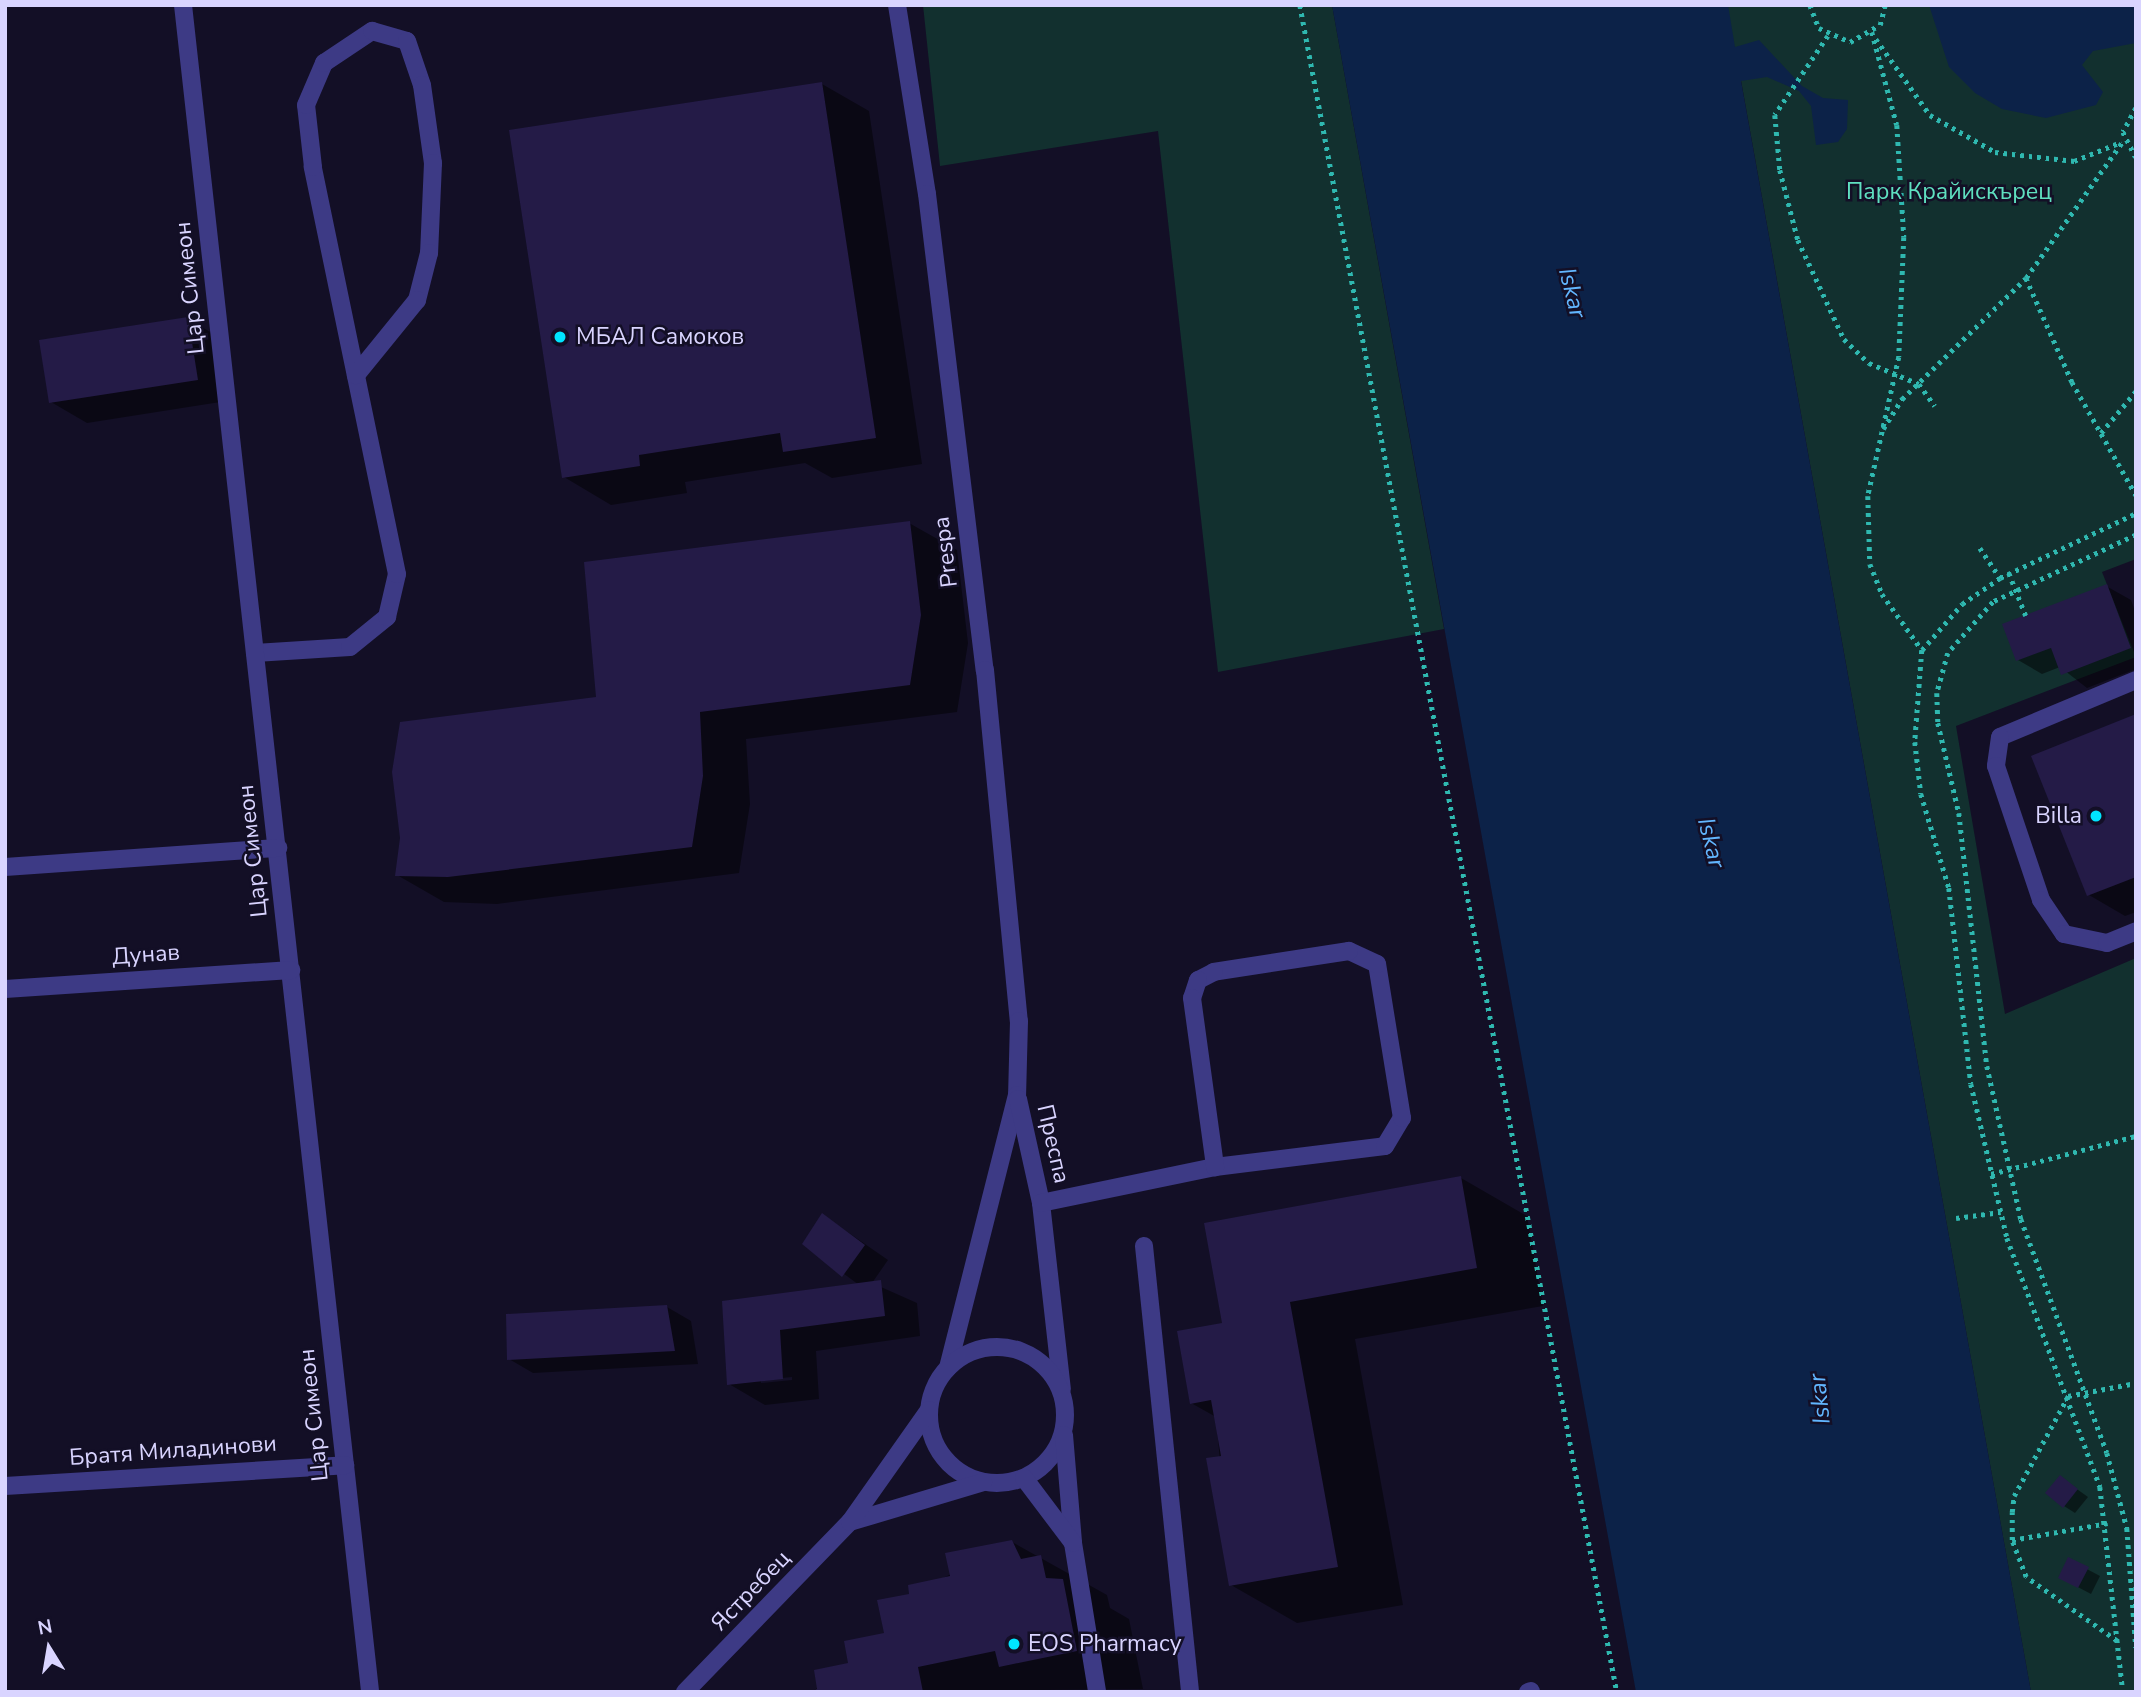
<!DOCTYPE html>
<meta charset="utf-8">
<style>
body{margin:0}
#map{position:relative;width:2141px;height:1697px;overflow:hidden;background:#130f26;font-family:"Nunito Sans",sans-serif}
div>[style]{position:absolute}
.green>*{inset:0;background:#12302f}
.water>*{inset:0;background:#0c2248}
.shadow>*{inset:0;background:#0007}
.building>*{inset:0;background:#241b47}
.path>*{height:4.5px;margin-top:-2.25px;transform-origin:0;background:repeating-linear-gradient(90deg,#2fb8b0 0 3.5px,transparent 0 8.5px)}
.lane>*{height:18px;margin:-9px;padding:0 9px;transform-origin:9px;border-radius:9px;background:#3d3a85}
.street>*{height:18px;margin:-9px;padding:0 9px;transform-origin:9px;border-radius:9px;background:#3d3a85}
.street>.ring{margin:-9px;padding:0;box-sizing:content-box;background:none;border:18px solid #3d3a85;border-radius:50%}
.dots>*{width:19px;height:19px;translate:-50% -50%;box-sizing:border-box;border:4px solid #130f26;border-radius:50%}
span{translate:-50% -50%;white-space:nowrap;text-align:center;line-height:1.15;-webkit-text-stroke:5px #130f26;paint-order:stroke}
.park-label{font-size:23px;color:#5fe0c0}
.street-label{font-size:23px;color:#d9d4ff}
.poi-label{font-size:23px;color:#d9d4ff}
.left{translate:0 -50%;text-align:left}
.right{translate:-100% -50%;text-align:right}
.water-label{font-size:24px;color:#62b6ff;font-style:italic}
.frame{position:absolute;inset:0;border:7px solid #d9d4ff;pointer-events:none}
.north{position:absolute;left:14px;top:1613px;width:70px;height:70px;-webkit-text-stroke:5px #130f26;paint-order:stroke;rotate:349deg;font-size:19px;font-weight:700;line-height:28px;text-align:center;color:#d9d4ff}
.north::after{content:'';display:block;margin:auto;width:24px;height:32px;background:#d9d4ff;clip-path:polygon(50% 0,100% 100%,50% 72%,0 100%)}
</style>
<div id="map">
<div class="green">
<i style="clip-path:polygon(923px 5px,1332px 5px,1444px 629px,1218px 672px,1158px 131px,940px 166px)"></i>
<i style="clip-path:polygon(1699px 5px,2136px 5px,2136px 559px,2102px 572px,2136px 657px,1956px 726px,2005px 1014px,2136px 958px,2136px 1692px,2031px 1692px,1735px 47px)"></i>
</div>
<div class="water">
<i style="clip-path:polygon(1332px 5px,1728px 5px,1735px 47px,1759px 40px,1802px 86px,1823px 98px,1848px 100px,1847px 129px,1838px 142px,1816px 145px,1811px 106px,1799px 91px,1767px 77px,1741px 81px,2031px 1692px,1636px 1692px)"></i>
<i style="clip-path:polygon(1929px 5px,2136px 5px,2136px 43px,2093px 51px,2082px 65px,2103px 92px,2096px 105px,2046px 118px,2002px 109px,1975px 93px,1949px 67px)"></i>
</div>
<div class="shadow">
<i style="clip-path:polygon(822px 84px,869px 111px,922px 464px,832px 478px,805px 463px,685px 482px,687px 493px,611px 505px,564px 477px)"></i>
<i style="clip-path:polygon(188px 319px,224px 340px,233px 400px,87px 423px,51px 402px)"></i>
<i style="clip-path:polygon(909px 523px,957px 550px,968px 643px,957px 712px,746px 739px,750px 804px,739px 873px,497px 904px,444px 902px,397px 875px,598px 699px)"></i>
<i style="clip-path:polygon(2106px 586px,2131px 600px,2136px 614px,2136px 669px,2087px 688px,2060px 667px,2042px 674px,2018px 660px)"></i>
<i style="clip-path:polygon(2136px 716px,2136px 912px,2125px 916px,2089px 895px)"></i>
<i style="clip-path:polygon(1461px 1178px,1527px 1216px,1543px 1306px,1355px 1339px,1403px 1605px,1297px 1623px,1231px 1585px,1216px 1417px,1191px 1403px,1224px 1324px)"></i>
<i style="clip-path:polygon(evenodd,823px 1215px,888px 1260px,872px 1283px,917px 1303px,920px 1336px,816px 1351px,819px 1399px,765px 1405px,729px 1384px,724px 1302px,859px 1285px,804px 1244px,823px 1215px,792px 1377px,792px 1380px,761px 1383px,761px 1380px,792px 1377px)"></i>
<i style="clip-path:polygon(667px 1307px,691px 1321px,698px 1364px,533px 1373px,509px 1359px)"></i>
<i style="clip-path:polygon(2060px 1477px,2088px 1497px,2075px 1513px,2064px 1506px)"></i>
<i style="clip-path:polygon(1012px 1542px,1107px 1595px,1110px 1608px,1129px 1619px,1143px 1689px,812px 1692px,886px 1634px,911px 1595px)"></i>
<i style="clip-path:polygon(2068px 1559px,2100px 1576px,2091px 1594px,2072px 1584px)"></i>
</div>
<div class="building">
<i style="clip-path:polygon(822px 82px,876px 438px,783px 452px,780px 433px,639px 455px,640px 466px,562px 478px,509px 130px)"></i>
<i style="clip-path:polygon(188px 317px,198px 380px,49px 403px,39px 340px)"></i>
<i style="clip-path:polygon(910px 521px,921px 615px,910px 685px,700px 712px,703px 776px,692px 847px,448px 877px,395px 876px,400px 838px,392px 772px,400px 722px,596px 697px,584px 562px)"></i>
<i style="clip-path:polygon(2107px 584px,2131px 648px,2061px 675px,2051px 648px,2016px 661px,2002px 624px)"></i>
<i style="clip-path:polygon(2136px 714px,2136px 877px,2087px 896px,2031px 756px)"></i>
<i style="clip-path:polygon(1461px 1176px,1477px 1268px,1290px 1302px,1338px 1567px,1229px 1586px,1206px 1458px,1221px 1456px,1211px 1400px,1190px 1404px,1177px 1331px,1222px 1323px,1204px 1223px)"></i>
<i style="clip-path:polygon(822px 1213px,865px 1245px,842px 1277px,802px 1244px)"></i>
<i style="clip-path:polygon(881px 1280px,885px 1316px,780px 1330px,783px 1379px,727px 1385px,722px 1301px)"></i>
<i style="clip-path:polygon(667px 1305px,675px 1351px,507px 1360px,506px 1314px)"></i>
<i style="clip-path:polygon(2060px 1475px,2078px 1489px,2063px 1508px,2045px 1493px)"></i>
<i style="clip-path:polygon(1012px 1540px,1021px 1559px,1041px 1555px,1046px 1578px,1063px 1579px,1077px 1651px,999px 1667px,995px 1651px,918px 1667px,923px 1692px,810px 1692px,817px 1689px,814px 1670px,848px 1663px,844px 1641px,884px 1633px,877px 1600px,909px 1594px,908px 1585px,950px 1576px,945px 1553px)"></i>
<i style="clip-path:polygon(2068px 1557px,2089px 1567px,2078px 1588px,2058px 1578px)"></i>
</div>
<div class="path">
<i style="left:1300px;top:5px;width:1717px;rotate:79.36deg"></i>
<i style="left:1810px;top:5px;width:25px;rotate:69deg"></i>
<i style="left:1819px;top:28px;width:34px;rotate:24deg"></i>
<i style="left:1850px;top:42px;width:34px;rotate:-30deg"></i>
<i style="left:1880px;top:25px;width:21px;rotate:-76deg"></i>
<i style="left:1872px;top:32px;width:96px;rotate:75deg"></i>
<i style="left:1897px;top:125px;width:112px;rotate:86.4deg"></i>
<i style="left:1904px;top:237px;width:120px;rotate:92.4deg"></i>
<i style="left:1899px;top:357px;width:142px;rotate:102.6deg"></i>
<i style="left:1868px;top:496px;width:68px;rotate:88.3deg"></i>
<i style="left:1870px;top:564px;width:32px;rotate:68deg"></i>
<i style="left:1882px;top:594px;width:69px;rotate:54.5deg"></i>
<i style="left:1922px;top:650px;width:92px;rotate:94.4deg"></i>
<i style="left:1915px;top:742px;width:52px;rotate:83.4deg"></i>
<i style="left:1921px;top:794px;width:98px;rotate:73.4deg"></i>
<i style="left:1949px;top:888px;width:197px;rotate:83.6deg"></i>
<i style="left:1971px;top:1084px;width:158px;rotate:76.8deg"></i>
<i style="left:2007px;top:1238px;width:266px;rotate:69.5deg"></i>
<i style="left:2100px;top:1487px;width:206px;rotate:83.6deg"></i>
<i style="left:1828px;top:36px;width:95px;rotate:123.9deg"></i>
<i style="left:1775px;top:115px;width:55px;rotate:84.8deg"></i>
<i style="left:1780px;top:170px;width:72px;rotate:75.6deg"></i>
<i style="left:1798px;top:240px;width:109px;rotate:65.1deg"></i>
<i style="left:1844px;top:339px;width:35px;rotate:44deg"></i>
<i style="left:1869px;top:363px;width:54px;rotate:22.8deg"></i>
<i style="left:1919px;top:384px;width:27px;rotate:54deg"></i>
<i style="left:1876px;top:39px;width:93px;rotate:54.6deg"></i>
<i style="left:1930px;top:115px;width:75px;rotate:29.6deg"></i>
<i style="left:1995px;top:152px;width:80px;rotate:6.5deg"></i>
<i style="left:2074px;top:161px;width:51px;rotate:-22deg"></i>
<i style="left:2136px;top:108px;width:27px;rotate:118deg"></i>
<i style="left:2123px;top:132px;width:28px;rotate:63deg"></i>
<i style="left:2026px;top:278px;width:114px;rotate:66.1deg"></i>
<i style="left:2072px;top:382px;width:130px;rotate:60.5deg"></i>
<i style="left:1883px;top:429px;width:36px;rotate:-58deg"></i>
<i style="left:1902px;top:399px;width:173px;rotate:-44.3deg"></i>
<i style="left:2026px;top:278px;width:168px;rotate:-54.7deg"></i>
<i style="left:2101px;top:433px;width:55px;rotate:-50.2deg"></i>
<i style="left:2136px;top:535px;width:158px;rotate:154.9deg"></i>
<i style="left:1993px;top:602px;width:68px;rotate:131.4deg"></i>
<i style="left:1948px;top:653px;width:41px;rotate:105.4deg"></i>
<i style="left:1937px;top:693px;width:30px;rotate:88deg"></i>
<i style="left:1938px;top:723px;width:92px;rotate:76.9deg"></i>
<i style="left:1959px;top:813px;width:255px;rotate:83.7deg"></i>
<i style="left:1987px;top:1066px;width:157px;rotate:77.5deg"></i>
<i style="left:2021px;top:1219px;width:249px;rotate:69.8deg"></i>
<i style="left:2107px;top:1453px;width:78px;rotate:75.1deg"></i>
<i style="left:2127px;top:1528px;width:120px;rotate:85.7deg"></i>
<i style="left:1980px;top:548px;width:36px;rotate:56deg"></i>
<i style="left:2009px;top:573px;width:46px;rotate:68.4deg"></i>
<i style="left:1922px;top:650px;width:61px;rotate:-49deg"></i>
<i style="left:1962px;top:604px;width:46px;rotate:-34.4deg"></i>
<i style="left:2000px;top:578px;width:151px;rotate:-25.5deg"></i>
<i style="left:1991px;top:1174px;width:150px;rotate:-14.7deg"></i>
<i style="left:1956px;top:1218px;width:45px;rotate:-7.6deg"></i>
<i style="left:2012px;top:1540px;width:97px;rotate:-10deg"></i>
<i style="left:2117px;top:1641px;width:111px;rotate:-144.9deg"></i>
<i style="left:2026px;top:1577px;width:40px;rotate:-111deg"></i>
<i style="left:2012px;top:1540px;width:28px;rotate:-90deg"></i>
<i style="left:2012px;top:1512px;width:16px;rotate:-83deg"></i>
<i style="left:2014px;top:1496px;width:114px;rotate:-61.6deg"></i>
<i style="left:2068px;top:1396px;width:69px;rotate:-10.8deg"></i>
</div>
<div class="lane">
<i style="left:255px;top:653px;width:95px;rotate:-3.6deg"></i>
<i style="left:350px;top:647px;width:48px;rotate:-39deg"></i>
<i style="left:387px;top:617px;width:44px;rotate:-76.9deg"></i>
<i style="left:397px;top:574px;width:416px;rotate:-101.7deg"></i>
<i style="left:313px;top:167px;width:62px;rotate:-96.4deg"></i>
<i style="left:306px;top:105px;width:46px;rotate:-66.8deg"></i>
<i style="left:324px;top:63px;width:58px;rotate:-33.7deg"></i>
<i style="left:372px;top:31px;width:36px;rotate:16deg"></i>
<i style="left:407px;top:41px;width:46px;rotate:71.2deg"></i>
<i style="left:422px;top:85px;width:79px;rotate:82deg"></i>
<i style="left:433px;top:163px;width:90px;rotate:92.5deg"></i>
<i style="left:429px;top:253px;width:49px;rotate:104.3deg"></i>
<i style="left:417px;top:300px;width:97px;rotate:129.1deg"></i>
<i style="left:2136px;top:680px;width:147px;rotate:157.3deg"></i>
<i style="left:2000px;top:737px;width:29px;rotate:98deg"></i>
<i style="left:1996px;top:766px;width:141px;rotate:71.4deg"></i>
<i style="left:2041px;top:900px;width:41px;rotate:55.9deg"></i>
<i style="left:2064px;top:934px;width:44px;rotate:11.8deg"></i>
<i style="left:2107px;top:943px;width:31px;rotate:-22deg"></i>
</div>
<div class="street">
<i style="left:183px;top:5px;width:1697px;rotate:83.67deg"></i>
<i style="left:897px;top:5px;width:191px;rotate:81deg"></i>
<i style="left:927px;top:194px;width:480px;rotate:83.1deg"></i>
<i style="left:985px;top:670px;width:353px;rotate:84.5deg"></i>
<i style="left:1019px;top:1021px;width:74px;rotate:91.5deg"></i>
<i style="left:1017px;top:1095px;width:281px;rotate:104.2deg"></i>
<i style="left:5px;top:867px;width:274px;rotate:-4deg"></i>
<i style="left:5px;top:989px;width:287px;rotate:-3.8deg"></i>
<i style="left:1018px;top:1099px;width:107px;rotate:77.5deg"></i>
<i style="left:1041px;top:1203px;width:187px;rotate:83.6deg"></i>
<i style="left:1041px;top:1203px;width:178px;rotate:-11.7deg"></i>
<i style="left:1215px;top:1167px;width:171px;rotate:-7deg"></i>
<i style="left:1385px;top:1146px;width:33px;rotate:-59deg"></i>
<i style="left:1402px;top:1118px;width:156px;rotate:-99.2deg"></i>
<i style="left:1377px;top:964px;width:31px;rotate:-155deg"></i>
<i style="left:1349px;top:951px;width:137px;rotate:171.2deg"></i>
<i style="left:1214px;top:972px;width:18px;rotate:153deg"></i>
<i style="left:1198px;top:980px;width:19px;rotate:108deg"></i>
<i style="left:1192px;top:998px;width:171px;rotate:82.2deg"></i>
<i style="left:1144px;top:1246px;width:448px;rotate:84.1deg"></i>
<i class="ring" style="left:929px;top:1347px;width:118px;height:118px"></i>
<i style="left:1064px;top:1435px;width:108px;rotate:85.2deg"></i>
<i style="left:1073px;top:1543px;width:151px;rotate:80.8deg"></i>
<i style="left:1024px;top:1478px;width:81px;rotate:53deg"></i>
<i style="left:5px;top:1486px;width:341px;rotate:-3.5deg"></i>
<i style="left:850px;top:1522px;width:139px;rotate:-16.7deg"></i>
<i style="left:685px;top:1692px;width:237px;rotate:-45.9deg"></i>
<i style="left:850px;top:1522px;width:137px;rotate:-54.8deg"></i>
<i style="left:1528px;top:1692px;width:3px;rotate:-18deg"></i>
</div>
<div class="dots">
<i style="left:560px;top:337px;background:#00e5ff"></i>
<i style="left:2096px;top:816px;background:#00e5ff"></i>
<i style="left:1014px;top:1644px;background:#00e5ff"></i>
</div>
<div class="park-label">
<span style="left:1949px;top:192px">Парк Крайискърец</span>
</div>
<div class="street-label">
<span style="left:190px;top:288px;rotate:-96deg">Цар Симеон</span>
<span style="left:946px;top:552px;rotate:-97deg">Prespa</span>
<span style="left:253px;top:851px;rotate:-96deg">Цар Симеон</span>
<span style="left:146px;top:955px;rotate:-4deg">Дунав</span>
<span style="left:1053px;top:1144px;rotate:77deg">Преспа</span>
<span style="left:314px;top:1415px;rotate:-96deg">Цар Симеон</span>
<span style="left:173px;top:1451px;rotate:-4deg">Братя Миладинови</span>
<span style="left:751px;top:1591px;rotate:-46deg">Ястребец</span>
</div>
<div class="poi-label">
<span class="left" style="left:576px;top:337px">МБАЛ Самоков</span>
<span class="right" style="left:2082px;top:816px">Billa</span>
<span class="left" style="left:1028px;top:1644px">EOS Pharmacy</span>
</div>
<div class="water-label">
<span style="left:1572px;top:293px;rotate:76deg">Iskar</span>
<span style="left:1711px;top:843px;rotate:76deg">Iskar</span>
<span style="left:1820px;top:1399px;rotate:-96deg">Iskar</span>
</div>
<div class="frame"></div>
<div class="north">N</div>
</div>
